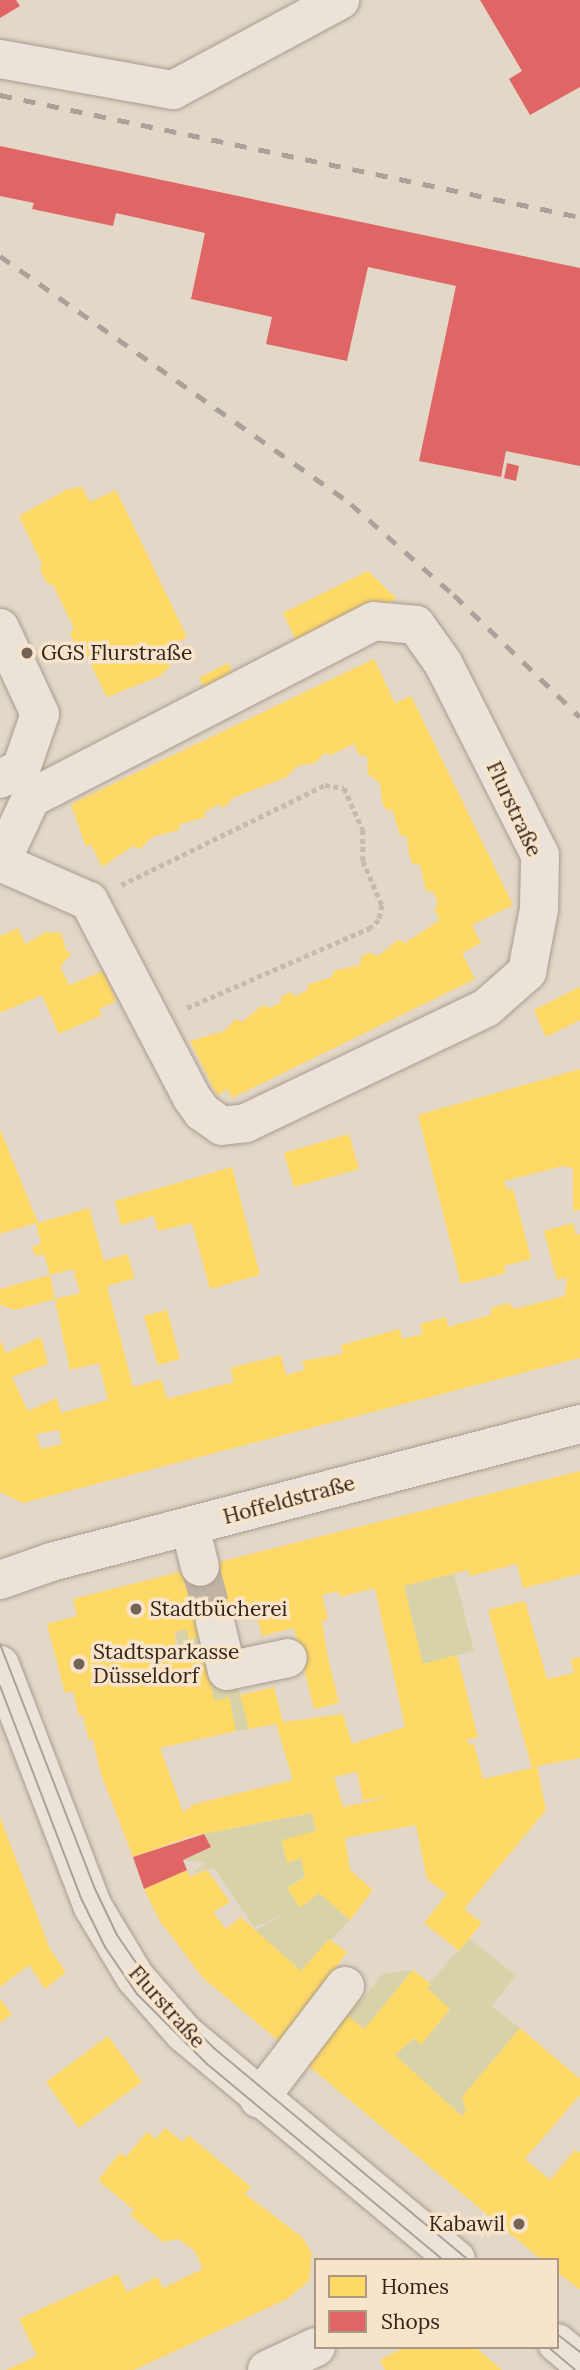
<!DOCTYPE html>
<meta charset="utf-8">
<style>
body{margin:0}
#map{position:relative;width:580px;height:2370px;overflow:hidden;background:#e3d7c7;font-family:Lora,serif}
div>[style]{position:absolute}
.green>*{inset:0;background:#d7d2a8}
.homes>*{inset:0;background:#ffd966}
.shops>*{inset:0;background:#e06666}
.minor-tunnel>*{height:38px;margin-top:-19px;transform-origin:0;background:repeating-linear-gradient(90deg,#c0b3a4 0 38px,transparent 0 57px)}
.path>*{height:4.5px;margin-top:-2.25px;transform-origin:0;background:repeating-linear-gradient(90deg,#c3bab1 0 5px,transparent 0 8.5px)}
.roads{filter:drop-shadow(0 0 2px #a89c91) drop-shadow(0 0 2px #a89c91)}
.minor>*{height:38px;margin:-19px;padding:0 19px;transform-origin:19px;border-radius:19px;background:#ebe3da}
.tram>*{height:2px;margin:-1px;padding:0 1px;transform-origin:1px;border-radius:1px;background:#aaa29a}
.rail>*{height:5px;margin-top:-2.5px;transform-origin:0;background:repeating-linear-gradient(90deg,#aaa29a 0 12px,transparent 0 24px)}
.dots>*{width:19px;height:19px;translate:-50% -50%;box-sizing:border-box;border:4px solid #f7e4ca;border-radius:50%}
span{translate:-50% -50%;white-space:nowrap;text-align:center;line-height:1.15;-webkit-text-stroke:7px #f7e4ca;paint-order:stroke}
.poi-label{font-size:21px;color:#36231a}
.left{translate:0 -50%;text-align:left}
.right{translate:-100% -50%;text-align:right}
.street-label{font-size:21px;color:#36231a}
.legend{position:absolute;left:314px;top:2258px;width:245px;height:91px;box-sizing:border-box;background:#f7e4ca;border:2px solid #aa9784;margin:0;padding:9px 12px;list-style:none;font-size:21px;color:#36231a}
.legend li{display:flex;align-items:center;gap:14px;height:35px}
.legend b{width:35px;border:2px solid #aa9784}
</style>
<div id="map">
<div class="green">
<i style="clip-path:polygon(454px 1574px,474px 1651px,423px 1664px,404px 1586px)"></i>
<i style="clip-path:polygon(222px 1620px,240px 1695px,249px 1729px,236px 1731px,229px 1698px,215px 1701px,174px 1651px,179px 1649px,175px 1632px,187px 1629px,189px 1639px)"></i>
<i style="clip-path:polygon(312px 1813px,316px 1831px,282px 1841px,287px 1862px,301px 1858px,305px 1877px,287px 1888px,300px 1907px,319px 1893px,350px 1920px,301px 1971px,254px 1931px,287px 1913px,254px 1927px,214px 1868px,192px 1873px,206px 1863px,183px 1860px,210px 1847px,204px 1834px)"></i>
<i style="clip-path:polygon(469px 1938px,516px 1976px,491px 2006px,520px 2028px,462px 2097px,466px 2111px,462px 2116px,395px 2055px,414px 2038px,421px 2044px,450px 2010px,426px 1987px)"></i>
<i style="clip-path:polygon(413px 1970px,364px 2029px,348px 2016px,383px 1974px)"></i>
</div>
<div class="homes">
<i style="clip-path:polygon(82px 487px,90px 502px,116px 490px,187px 637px,162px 649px,170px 666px,160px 676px,107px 697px,84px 650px,77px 648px,70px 634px,74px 628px,53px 585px,47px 583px,40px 569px,42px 564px,19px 516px,68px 489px)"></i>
<i style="clip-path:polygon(368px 571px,397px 599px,299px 647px,283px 613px)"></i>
<i style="clip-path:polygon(374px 659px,395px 703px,411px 696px,513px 905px,472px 925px,481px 943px,462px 953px,475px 979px,232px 1098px,228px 1089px,217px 1095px,190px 1041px,224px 1031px,236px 1019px,242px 1022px,263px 1005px,269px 1008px,280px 1003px,282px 996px,291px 992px,294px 997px,309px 989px,307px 985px,332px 977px,334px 971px,360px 965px,361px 957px,370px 953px,378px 956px,398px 940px,405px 943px,440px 920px,435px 910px,438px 902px,433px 892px,426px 891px,420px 865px,413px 864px,409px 855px,407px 837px,400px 835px,392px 809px,387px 811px,382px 802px,380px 783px,368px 774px,367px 756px,359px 755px,354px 744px,331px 755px,325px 753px,315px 763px,297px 766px,287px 777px,233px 798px,223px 809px,220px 804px,204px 812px,206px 817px,180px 824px,179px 830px,152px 837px,140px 849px,133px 846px,102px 867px,91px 844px,86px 847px,71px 804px)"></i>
<i style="clip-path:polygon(228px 663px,236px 679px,207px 693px,199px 678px)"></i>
<i style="clip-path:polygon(18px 928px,25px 944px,46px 932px,61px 933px,67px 952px,72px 953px,60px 967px,69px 985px,104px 971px,116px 1001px,99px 1009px,102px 1015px,59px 1034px,42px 995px,0 1013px,0 936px)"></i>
<i style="clip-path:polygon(580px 987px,580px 1020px,546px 1037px,534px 1010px)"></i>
<i style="clip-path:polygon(580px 1069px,580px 1210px,573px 1211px,573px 1168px,563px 1166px,504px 1181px,507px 1190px,513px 1189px,531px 1259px,504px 1266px,506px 1273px,461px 1284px,418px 1115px)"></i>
<i style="clip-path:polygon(evenodd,0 1129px,38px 1223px,89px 1208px,104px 1261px,127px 1254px,135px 1278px,107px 1286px,133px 1387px,161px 1379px,167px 1399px,234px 1382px,230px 1368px,281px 1355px,286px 1375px,305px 1370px,302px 1361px,343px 1354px,341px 1345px,400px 1329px,402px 1339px,423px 1334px,420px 1324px,446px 1317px,448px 1327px,491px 1315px,491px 1308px,509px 1303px,514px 1309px,565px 1296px,567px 1277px,557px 1280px,544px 1231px,573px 1223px,576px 1235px,580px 1234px,580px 1358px,23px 1503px,0 1492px,0 1340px,6px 1353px,41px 1337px,48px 1364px,12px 1377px,28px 1411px,57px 1398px,61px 1413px,108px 1400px,99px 1363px,70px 1370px,55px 1299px,15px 1310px,0 1305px,0 1289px,50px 1275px,44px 1254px,35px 1256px,32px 1247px,41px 1244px,36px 1223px,0 1234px,0 1129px,73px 1269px,80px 1293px,55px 1299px,50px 1275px,73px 1269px,0 1129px,59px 1430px,62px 1444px,41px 1449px,36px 1434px,59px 1430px)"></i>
<i style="clip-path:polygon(349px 1134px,359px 1169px,294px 1187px,284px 1153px)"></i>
<i style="clip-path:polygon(232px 1167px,260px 1275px,210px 1289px,192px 1223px,158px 1231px,154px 1216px,121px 1225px,115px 1201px)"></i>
<i style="clip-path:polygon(167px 1310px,180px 1359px,158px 1365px,144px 1316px)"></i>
<i style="clip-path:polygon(evenodd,580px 1471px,580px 1574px,523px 1588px,517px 1564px,470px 1576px,468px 1570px,404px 1586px,423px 1664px,457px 1655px,478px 1737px,467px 1740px,469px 1745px,474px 1744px,483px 1779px,532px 1768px,488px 1610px,525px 1601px,547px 1679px,574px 1673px,571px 1659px,580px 1657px,580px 1758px,537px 1766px,546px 1810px,464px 1909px,482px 1923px,459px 1951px,424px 1923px,447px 1894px,427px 1879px,416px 1825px,345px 1838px,350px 1870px,373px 1890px,350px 1920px,319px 1893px,300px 1908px,287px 1888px,305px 1877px,301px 1858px,287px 1863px,282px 1840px,316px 1831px,312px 1813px,192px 1836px,133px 1857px,100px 1771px,93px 1739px,89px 1740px,83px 1715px,79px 1716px,73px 1691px,65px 1693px,47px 1624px,77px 1616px,73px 1599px,580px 1471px,375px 1588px,405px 1727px,352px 1744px,343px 1714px,283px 1722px,274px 1687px,240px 1695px,249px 1729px,276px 1724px,293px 1780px,195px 1804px,183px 1812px,160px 1748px,236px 1731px,229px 1697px,215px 1701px,202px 1650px,176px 1656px,175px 1632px,187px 1629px,189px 1640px,210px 1634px,208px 1624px,256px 1612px,262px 1636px,294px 1628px,314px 1709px,339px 1703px,327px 1654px,322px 1621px,328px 1619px,322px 1595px,338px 1591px,340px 1597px,375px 1588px,580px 1471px,357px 1772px,363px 1800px,390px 1797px,343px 1807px,334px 1777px,357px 1772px)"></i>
<i style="clip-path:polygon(0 1817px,50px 1949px,66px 1972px,45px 1989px,29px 1965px,0 1987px)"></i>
<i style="clip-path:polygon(187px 1870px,190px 1877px,207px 1870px,230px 1902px,213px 1912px,226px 1929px,241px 1917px,301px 1971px,329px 1939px,347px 1952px,332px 1974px,361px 1998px,348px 2016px,364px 2029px,413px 1970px,432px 1985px,426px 1987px,450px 2009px,421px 2045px,414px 2038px,395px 2055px,462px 2116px,466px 2111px,462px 2097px,520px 2028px,580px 2079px,580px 2095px,525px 2159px,550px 2180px,575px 2150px,580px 2153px,580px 2290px,557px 2272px,557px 2260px,542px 2260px,203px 1978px,160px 1921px,144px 1889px)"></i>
<i style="clip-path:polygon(0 1999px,12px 2014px,0 2023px)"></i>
<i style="clip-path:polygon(108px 2036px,142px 2082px,79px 2128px,46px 2082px)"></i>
<i style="clip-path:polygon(165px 2128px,183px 2142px,188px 2135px,251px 2187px,245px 2194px,302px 2237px,312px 2253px,309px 2281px,287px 2299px,134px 2370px,6px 2370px,37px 2356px,19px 2319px,118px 2274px,127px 2292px,157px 2277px,163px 2288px,203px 2269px,195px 2251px,178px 2239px,163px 2242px,130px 2215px,134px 2210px,98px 2180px,120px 2153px,126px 2157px,147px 2132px,156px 2139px)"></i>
<i style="clip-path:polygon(405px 2347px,475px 2347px,502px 2370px,385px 2370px,380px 2360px)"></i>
</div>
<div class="shops">
<i style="clip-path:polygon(0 0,16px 0,20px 6px,0 18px)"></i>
<i style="clip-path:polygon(480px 0,580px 0,580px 87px,530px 115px,509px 79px,522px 71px)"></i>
<i style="clip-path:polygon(0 146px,580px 268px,580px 466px,506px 451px,501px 477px,419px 461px,456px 286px,368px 267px,347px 361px,266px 344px,272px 317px,191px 299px,205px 233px,116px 213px,113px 226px,32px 209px,34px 203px,0 196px)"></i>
<i style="clip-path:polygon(507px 463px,519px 466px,516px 481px,504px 478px)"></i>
<i style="clip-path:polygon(204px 1834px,211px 1847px,183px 1860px,187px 1870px,144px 1889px,133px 1857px)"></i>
</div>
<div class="minor-tunnel">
<i style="left:200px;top:1567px;width:57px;rotate:74.7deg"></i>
</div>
<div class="path">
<i style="left:121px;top:885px;width:227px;rotate:-26.1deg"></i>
<i style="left:325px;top:785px;width:19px;rotate:9deg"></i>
<i style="left:344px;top:788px;width:46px;rotate:65.7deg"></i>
<i style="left:363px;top:830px;width:31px;rotate:90deg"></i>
<i style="left:363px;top:861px;width:48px;rotate:66.6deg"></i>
<i style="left:382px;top:905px;width:15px;rotate:101deg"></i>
<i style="left:379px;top:920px;width:11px;rotate:135deg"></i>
<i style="left:371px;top:928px;width:202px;rotate:156.4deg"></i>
</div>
<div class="roads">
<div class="minor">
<i style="left:0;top:59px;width:176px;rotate:10.2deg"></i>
<i style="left:173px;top:90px;width:190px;rotate:-28.3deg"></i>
<i style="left:0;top:628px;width:95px;rotate:65.1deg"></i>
<i style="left:40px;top:714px;width:58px;rotate:109.1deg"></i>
<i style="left:21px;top:769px;width:23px;rotate:155deg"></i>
<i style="left:0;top:862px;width:97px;rotate:23.7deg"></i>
<i style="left:89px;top:901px;width:222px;rotate:62.4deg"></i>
<i style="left:192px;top:1098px;width:17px;rotate:54deg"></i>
<i style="left:202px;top:1112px;width:24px;rotate:35deg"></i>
<i style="left:222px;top:1126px;width:24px;rotate:-7deg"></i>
<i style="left:246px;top:1123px;width:266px;rotate:-25.6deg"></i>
<i style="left:486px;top:1008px;width:55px;rotate:-41.3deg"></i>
<i style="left:527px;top:972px;width:64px;rotate:-79.2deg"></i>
<i style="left:539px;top:909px;width:54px;rotate:-88.9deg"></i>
<i style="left:540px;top:855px;width:215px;rotate:-116.8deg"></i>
<i style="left:443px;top:663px;width:47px;rotate:-125.4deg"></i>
<i style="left:416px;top:625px;width:42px;rotate:-174.6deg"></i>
<i style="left:374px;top:621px;width:386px;rotate:152.7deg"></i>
<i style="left:31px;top:798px;width:71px;rotate:115.1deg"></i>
<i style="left:190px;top:1526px;width:42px;rotate:76.3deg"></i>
<i style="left:0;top:1580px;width:54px;rotate:-19.4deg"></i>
<i style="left:51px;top:1562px;width:547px;rotate:-14.62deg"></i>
<i style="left:215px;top:1622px;width:50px;rotate:76.2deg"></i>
<i style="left:227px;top:1671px;width:62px;rotate:-12deg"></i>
<i style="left:0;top:1665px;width:259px;rotate:69deg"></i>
<i style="left:93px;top:1907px;width:82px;rotate:59deg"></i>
<i style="left:135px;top:1977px;width:74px;rotate:48.8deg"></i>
<i style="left:184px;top:2033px;width:354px;rotate:39.8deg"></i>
<i style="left:259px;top:2099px;width:142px;rotate:-52.7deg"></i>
<i style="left:557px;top:2343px;width:30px;rotate:40deg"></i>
<i style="left:267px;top:2370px;width:54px;rotate:-25.1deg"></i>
</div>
</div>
<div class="tram">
<i style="left:0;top:1644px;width:265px;rotate:68.8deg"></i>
<i style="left:96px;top:1891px;width:49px;rotate:64.5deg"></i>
<i style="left:117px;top:1935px;width:62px;rotate:55.5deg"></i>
<i style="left:152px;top:1986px;width:89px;rotate:45deg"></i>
<i style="left:215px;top:2049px;width:329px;rotate:39.8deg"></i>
<i style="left:0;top:1686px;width:225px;rotate:69.1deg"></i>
<i style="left:80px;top:1896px;width:57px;rotate:63.9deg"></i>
<i style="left:105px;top:1947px;width:57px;rotate:55.8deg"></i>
<i style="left:137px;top:1994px;width:99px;rotate:45deg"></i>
<i style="left:207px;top:2064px;width:307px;rotate:39.7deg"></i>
<i style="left:557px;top:2334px;width:29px;rotate:38deg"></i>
<i style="left:548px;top:2347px;width:35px;rotate:40deg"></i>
</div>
<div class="rail">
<i style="left:0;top:95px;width:593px;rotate:11.88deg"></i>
<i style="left:0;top:256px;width:430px;rotate:35.2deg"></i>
<i style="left:351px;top:504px;width:137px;rotate:41.5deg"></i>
<i style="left:454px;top:595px;width:175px;rotate:44.1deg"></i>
</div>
<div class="dots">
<i style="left:27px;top:653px;background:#736257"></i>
<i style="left:136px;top:1609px;background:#736257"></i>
<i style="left:79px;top:1664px;background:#736257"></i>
<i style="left:519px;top:2224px;background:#736257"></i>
</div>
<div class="poi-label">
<span class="left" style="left:41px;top:653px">GGS Flurstraße</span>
<span class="left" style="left:150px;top:1609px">Stadtbücherei</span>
<span class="left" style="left:93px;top:1664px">Stadtsparkasse<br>Düsseldorf</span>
<span class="right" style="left:505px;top:2224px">Kabawil</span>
</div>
<div class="street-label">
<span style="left:514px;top:809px;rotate:65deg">Flurstraße</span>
<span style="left:289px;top:1500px;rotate:-15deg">Hoffeldstraße</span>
<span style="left:167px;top:2007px;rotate:48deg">Flurstraße</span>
</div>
<ul class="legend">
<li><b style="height:19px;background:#ffd966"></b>Homes</li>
<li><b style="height:19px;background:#e06666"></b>Shops</li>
</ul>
</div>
